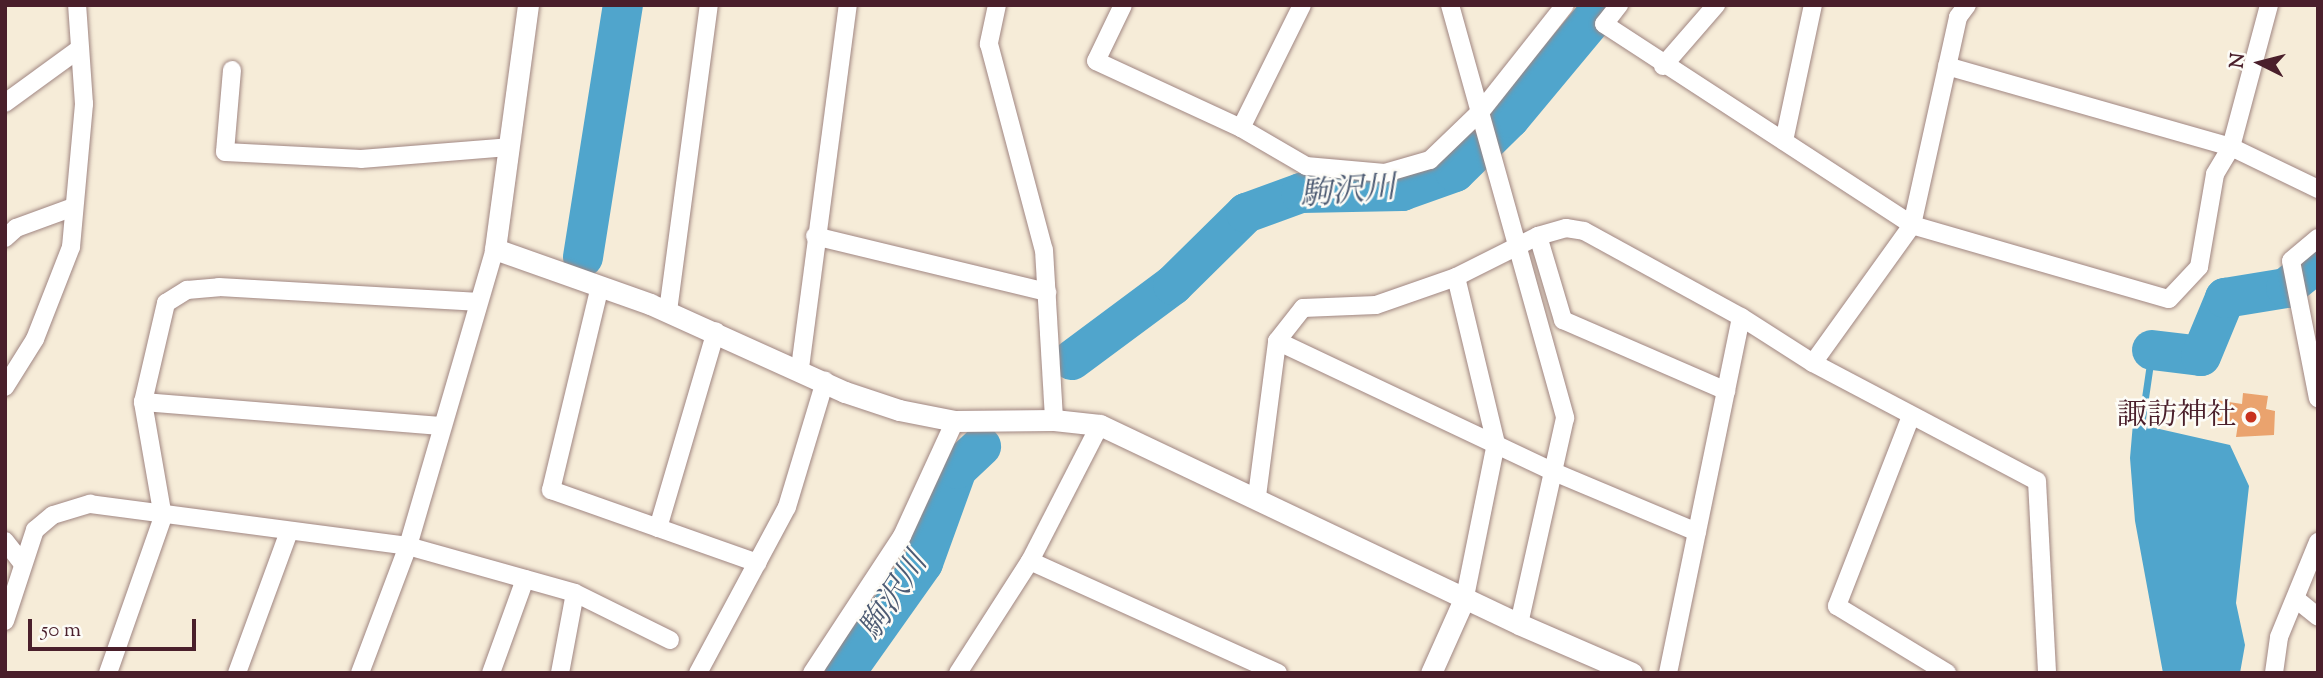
<!DOCTYPE html>
<meta charset="utf-8">
<style>
body{margin:0}
#map{position:relative;width:2323px;height:678px;overflow:hidden;background:#f6ecd8;font-family:"Sorts Mill Goudy","Noto Serif JP",serif}
div>[style]{position:absolute}
.water>*{inset:0;background:#50a5cc}
.stream>*{height:7px;margin:-3.5px;padding:0 3.5px;transform-origin:3.5px;border-radius:3.5px;background:#50a5cc}
.river>*{height:40px;margin:-20px;padding:0 20px;transform-origin:20px;border-radius:20px;background:#50a5cc}
.building>*{inset:0;background:#eaa36e}
.roads{filter:drop-shadow(0 0 2px #a08682) drop-shadow(0 0 2px #a08682)}
.minor>*{height:18px;margin:-9px;padding:0 9px;transform-origin:9px;border-radius:9px;background:#fff}
.tertiary>*{height:21px;margin:-10.5px;padding:0 10.5px;transform-origin:10.5px;border-radius:10.5px;background:#fff}
.dots>*{width:19px;height:19px;translate:-50% -50%;box-sizing:border-box;border:4px solid #fdfcf7;border-radius:50%}
span{translate:-50% -50%;white-space:nowrap;text-align:center;line-height:1.15;-webkit-text-stroke:5px #fdfcf7;paint-order:stroke}
.poi-label{font-size:30px;color:#4a1f2b}
.right{translate:-100% -50%;text-align:right}
.water-label{font-size:32px;color:#4d5b73;font-style:italic}
.frame{position:absolute;inset:0;border:7px solid #4a1f2b;pointer-events:none}
.north{position:absolute;left:2225px;top:28px;width:70px;height:70px;-webkit-text-stroke:5px #fdfcf7;paint-order:stroke;rotate:276deg;font-size:19px;font-weight:700;line-height:28px;text-align:center;color:#4a1f2b}
.north::after{content:'';display:block;margin:auto;width:24px;height:32px;background:#4a1f2b;clip-path:polygon(50% 0,100% 100%,50% 72%,0 100%)}
.scale{position:absolute;left:28px;top:619px;width:168px;height:32px;box-sizing:border-box;border:4px solid #4a1f2b;border-top:0;padding-left:9px;font-size:21px;line-height:24px;white-space:nowrap;color:#4a1f2b;-webkit-text-stroke:5px #fdfcf7;paint-order:stroke}
</style>
<div id="map">
<div class="water">
<i style="clip-path:polygon(2133px 423px,2230px 445px,2249px 486px,2236px 603px,2245px 645px,2240px 673px,2163px 673px,2135px 521px,2130px 458px)"></i>
</div>
<div class="stream">
<i style="left:2140px;top:432px;width:83px;rotate:-81.7deg"></i>
</div>
<div class="river">
<i style="left:583px;top:257px;width:255px;rotate:-81deg"></i>
<i style="left:2152px;top:350px;width:49px;rotate:7deg"></i>
<i style="left:2201px;top:356px;width:63px;rotate:-67.5deg"></i>
<i style="left:2225px;top:298px;width:62px;rotate:-9.3deg"></i>
<i style="left:2286px;top:288px;width:41px;rotate:-39.1deg"></i>
<i style="left:1072px;top:360px;width:126px;rotate:-36.6deg"></i>
<i style="left:1173px;top:285px;width:103px;rotate:-44.6deg"></i>
<i style="left:1246px;top:213px;width:59px;rotate:-20deg"></i>
<i style="left:1301px;top:193px;width:101px;rotate:-1.1deg"></i>
<i style="left:1402px;top:191px;width:56px;rotate:-19.7deg"></i>
<i style="left:1455px;top:172px;width:77px;rotate:-44.5deg"></i>
<i style="left:1510px;top:118px;width:147px;rotate:-50.2deg"></i>
<i style="left:845px;top:673px;width:135px;rotate:-54.7deg"></i>
<i style="left:923px;top:563px;width:100px;rotate:-70.1deg"></i>
<i style="left:957px;top:469px;width:33px;rotate:-43deg"></i>
</div>
<div class="building">
<i style="clip-path:polygon(2243px 393px,2268px 396px,2266px 409px,2275px 411px,2274px 435px,2236px 437px,2238px 424px,2214px 420px,2216px 400px,2242px 404px)"></i>
</div>
<div class="roads">
<div class="minor">
<i style="left:997px;top:5px;width:40px;rotate:102deg"></i>
<i style="left:989px;top:44px;width:213px;rotate:75.1deg"></i>
<i style="left:1044px;top:250px;width:170px;rotate:86.6deg"></i>
<i style="left:1123px;top:5px;width:62px;rotate:115.7deg"></i>
<i style="left:1096px;top:61px;width:160px;rotate:24.8deg"></i>
<i style="left:1241px;top:128px;width:137px;rotate:-63.6deg"></i>
<i style="left:1450px;top:5px;width:429px;rotate:74.4deg"></i>
<i style="left:1565px;top:418px;width:211px;rotate:102.6deg"></i>
<i style="left:1619px;top:5px;width:24px;rotate:128deg"></i>
<i style="left:1604px;top:24px;width:368px;rotate:33.1deg"></i>
<i style="left:1912px;top:225px;width:267px;rotate:16.1deg"></i>
<i style="left:2169px;top:299px;width:44px;rotate:-46.8deg"></i>
<i style="left:2199px;top:267px;width:94px;rotate:-80.2deg"></i>
<i style="left:2215px;top:174px;width:31px;rotate:-59deg"></i>
<i style="left:2231px;top:147px;width:147px;rotate:-75deg"></i>
<i style="left:1663px;top:66px;width:81px;rotate:-49deg"></i>
<i style="left:1947px;top:66px;width:295px;rotate:15.9deg"></i>
<i style="left:2231px;top:147px;width:97px;rotate:25.8deg"></i>
<i style="left:232px;top:70px;width:82px;rotate:94.9deg"></i>
<i style="left:225px;top:152px;width:136px;rotate:2.9deg"></i>
<i style="left:361px;top:159px;width:148px;rotate:-4.6deg"></i>
<i style="left:5px;top:103px;width:92px;rotate:-36.1deg"></i>
<i style="left:1241px;top:128px;width:75px;rotate:30.3deg"></i>
<i style="left:1306px;top:166px;width:79px;rotate:5.1deg"></i>
<i style="left:1385px;top:173px;width:47px;rotate:-16.1deg"></i>
<i style="left:1430px;top:160px;width:71px;rotate:-43.9deg"></i>
<i style="left:1481px;top:111px;width:135px;rotate:-51.6deg"></i>
<i style="left:1784px;top:141px;width:139px;rotate:-78deg"></i>
<i style="left:815px;top:236px;width:239px;rotate:13.6deg"></i>
<i style="left:1538px;top:236px;width:88px;rotate:73.4deg"></i>
<i style="left:1563px;top:320px;width:178px;rotate:23.5deg"></i>
<i style="left:5px;top:238px;width:15px;rotate:-42deg"></i>
<i style="left:16px;top:228px;width:59px;rotate:-20deg"></i>
<i style="left:2318px;top:238px;width:35px;rotate:140deg"></i>
<i style="left:2291px;top:261px;width:140px;rotate:78.9deg"></i>
<i style="left:1456px;top:277px;width:171px;rotate:76.5deg"></i>
<i style="left:1496px;top:443px;width:157px;rotate:101.4deg"></i>
<i style="left:600px;top:286px;width:210px;rotate:103.5deg"></i>
<i style="left:551px;top:490px;width:219px;rotate:19.5deg"></i>
<i style="left:668px;top:311px;width:309px;rotate:-82.4deg"></i>
<i style="left:1277px;top:341px;width:306px;rotate:25.3deg"></i>
<i style="left:1554px;top:472px;width:155px;rotate:22.8deg"></i>
<i style="left:1813px;top:363px;width:170px;rotate:-54.3deg"></i>
<i style="left:1912px;top:225px;width:213px;rotate:-77.5deg"></i>
<i style="left:1958px;top:17px;width:15px;rotate:-53deg"></i>
<i style="left:800px;top:368px;width:366px;rotate:-82.5deg"></i>
<i style="left:5px;top:387px;width:57px;rotate:-58deg"></i>
<i style="left:35px;top:339px;width:99px;rotate:-68.6deg"></i>
<i style="left:71px;top:247px;width:144px;rotate:-84.8deg"></i>
<i style="left:84px;top:104px;width:99px;rotate:-94deg"></i>
<i style="left:143px;top:402px;width:299px;rotate:4.6deg"></i>
<i style="left:1911px;top:416px;width:204px;rotate:111.3deg"></i>
<i style="left:1837px;top:606px;width:129px;rotate:31.3deg"></i>
<i style="left:1257px;top:496px;width:156px;rotate:-82.6deg"></i>
<i style="left:1277px;top:341px;width:42px;rotate:-51.8deg"></i>
<i style="left:1303px;top:308px;width:73px;rotate:-2.4deg"></i>
<i style="left:1376px;top:305px;width:85px;rotate:-19.3deg"></i>
<i style="left:1456px;top:277px;width:92px;rotate:-26.6deg"></i>
<i style="left:1538px;top:236px;width:29px;rotate:-16deg"></i>
<i style="left:1566px;top:228px;width:18px;rotate:9deg"></i>
<i style="left:1584px;top:231px;width:179px;rotate:28.7deg"></i>
<i style="left:1741px;top:317px;width:85px;rotate:32.6deg"></i>
<i style="left:1813px;top:363px;width:253px;rotate:27.8deg"></i>
<i style="left:2037px;top:481px;width:192px;rotate:87deg"></i>
<i style="left:658px;top:528px;width:205px;rotate:-73.6deg"></i>
<i style="left:5px;top:541px;width:29px;rotate:52deg"></i>
<i style="left:1030px;top:561px;width:272px;rotate:24.3deg"></i>
<i style="left:2296px;top:599px;width:28px;rotate:39deg"></i>
<i style="left:5px;top:621px;width:96px;rotate:-71.8deg"></i>
<i style="left:35px;top:530px;width:23px;rotate:-40deg"></i>
<i style="left:53px;top:515px;width:39px;rotate:-17deg"></i>
<i style="left:90px;top:504px;width:321px;rotate:7.5deg"></i>
<i style="left:408px;top:546px;width:173px;rotate:15.7deg"></i>
<i style="left:575px;top:593px;width:106px;rotate:26.3deg"></i>
<i style="left:108px;top:673px;width:165px;rotate:-70.6deg"></i>
<i style="left:163px;top:517px;width:117px;rotate:-99.9deg"></i>
<i style="left:143px;top:402px;width:102px;rotate:-76.9deg"></i>
<i style="left:166px;top:303px;width:25px;rotate:-32deg"></i>
<i style="left:187px;top:290px;width:32px;rotate:-5deg"></i>
<i style="left:219px;top:287px;width:257px;rotate:3.3deg"></i>
<i style="left:237px;top:673px;width:150px;rotate:-69.8deg"></i>
<i style="left:360px;top:673px;width:136px;rotate:-69.3deg"></i>
<i style="left:408px;top:546px;width:309px;rotate:-73.7deg"></i>
<i style="left:491px;top:673px;width:100px;rotate:-70.1deg"></i>
<i style="left:560px;top:673px;width:81px;rotate:-79.4deg"></i>
<i style="left:698px;top:673px;width:188px;rotate:-61.8deg"></i>
<i style="left:787px;top:507px;width:132px;rotate:-73.2deg"></i>
<i style="left:812px;top:673px;width:164px;rotate:-56.7deg"></i>
<i style="left:902px;top:536px;width:127px;rotate:-65.3deg"></i>
<i style="left:958px;top:673px;width:133px;rotate:-57.3deg"></i>
<i style="left:1030px;top:561px;width:153px;rotate:-62.8deg"></i>
<i style="left:1668px;top:673px;width:363px;rotate:-78.4deg"></i>
<i style="left:2274px;top:673px;width:36px;rotate:-82deg"></i>
<i style="left:2279px;top:637px;width:103px;rotate:-67.7deg"></i>
</div>
<div class="tertiary">
<i style="left:528px;top:5px;width:246px;rotate:97.7deg"></i>
<i style="left:495px;top:249px;width:164px;rotate:19.5deg"></i>
<i style="left:650px;top:304px;width:214px;rotate:24.3deg"></i>
<i style="left:845px;top:392px;width:57px;rotate:18.4deg"></i>
<i style="left:899px;top:410px;width:57px;rotate:11.1deg"></i>
<i style="left:955px;top:421px;width:99px;rotate:-0.6deg"></i>
<i style="left:1054px;top:420px;width:46px;rotate:6.2deg"></i>
<i style="left:1100px;top:425px;width:464px;rotate:25.4deg"></i>
<i style="left:1519px;top:624px;width:123px;rotate:23.4deg"></i>
<i style="left:1431px;top:673px;width:83px;rotate:-65.9deg"></i>
</div>
</div>
<div class="dots">
<i style="left:2251px;top:417px;background:#c8321e"></i>
</div>
<div class="poi-label">
<span class="right" style="left:2237px;top:417px">諏訪神社</span>
</div>
<div class="water-label">
<span style="left:1348px;top:193px;rotate:-5deg">駒沢川</span>
<span style="left:895px;top:597px;rotate:-57deg">駒沢川</span>
</div>
<div class="frame"></div>
<div class="north">N</div>
<div class="scale">50 m</div>
</div>
